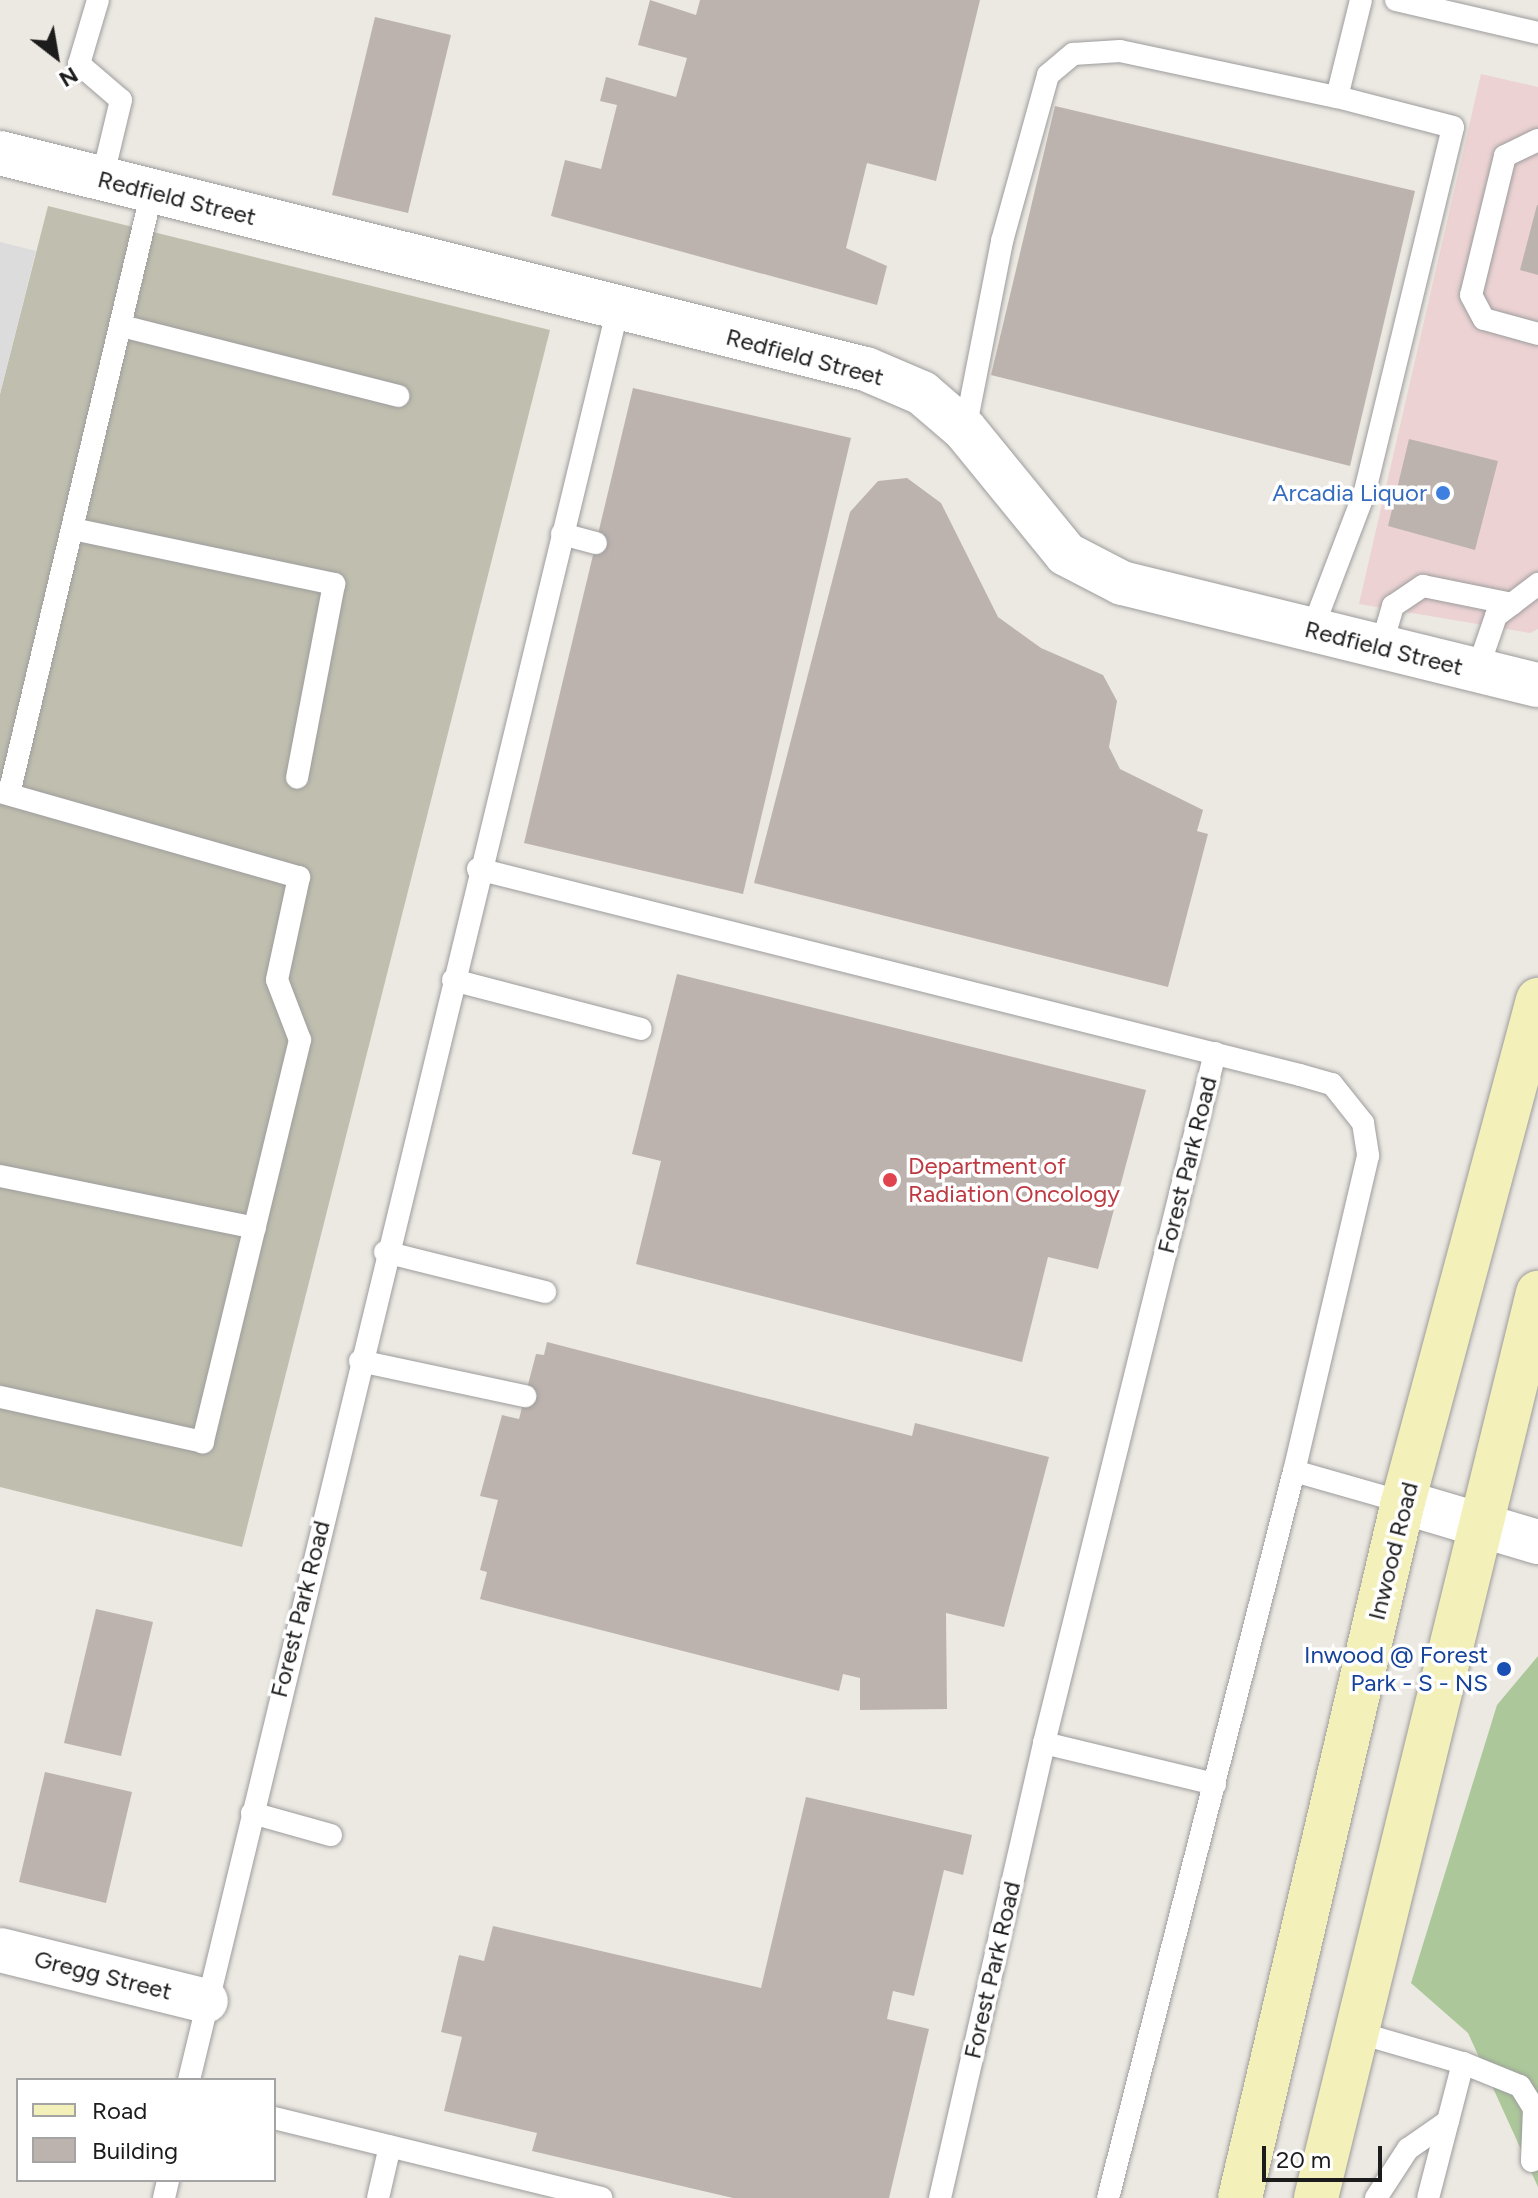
<!DOCTYPE html>
<style>
body{margin:0}
#map{position:relative;width:1538px;height:2198px;overflow:hidden;background:#ece8e2;font-family:Figtree,sans-serif}
div>[style]{position:absolute}
.commercial>*{inset:0;background:#ecd2d3}
.construction>*{inset:0;background:#c0beae}
.forest>*{inset:0;background:#acc89a}
.parking>*{inset:0;background:#dcdcdc}
.building>*{inset:0;background:#bcb3af}
.roads{filter:drop-shadow(0 0 2px #9d9d9d) drop-shadow(0 0 2px #9d9d9d)}
.service>*{height:22px;margin:-11px;padding:0 11px;transform-origin:11px;border-radius:11px;background:#fff}
.minor>*{height:44px;margin:-22px;padding:0 22px;transform-origin:22px;border-radius:22px;background:#fff}
.tertiary>*{height:44px;margin:-22px;padding:0 22px;transform-origin:22px;border-radius:22px;background:#fff}
.secondary>*{height:44px;margin:-22px;padding:0 22px;transform-origin:22px;border-radius:22px;background:#f3f1b9}
.dots>*{width:22px;height:22px;translate:-50% -50%;box-sizing:border-box;border:4px solid #fff;border-radius:50%}
span{translate:-50% -50%;white-space:nowrap;text-align:center;line-height:1.15;-webkit-text-stroke:7px #fff;paint-order:stroke}
.street-label{font-size:24px;color:#1c1c1c}
.shop-label{font-size:24px;color:#366cbe}
.right{translate:-100% -50%;text-align:right}
.health-label{font-size:24px;color:#be3a42}
.left{translate:0 -50%;text-align:left}
.transit-label{font-size:24px;color:#164399}
.legend{position:absolute;left:16px;top:2078px;width:260px;height:104px;box-sizing:border-box;background:#fff;border:2px solid #a4a4a4;margin:0;padding:10px 14px;list-style:none;font-size:24px;color:#1c1c1c}
.legend li{display:flex;align-items:center;gap:16px;height:40px}
.legend b{width:40px;border:2px solid #a4a4a4}
.north{position:absolute;left:16px;top:16px;width:80px;height:80px;-webkit-text-stroke:6px #fff;paint-order:stroke;rotate:149deg;font-size:22px;font-weight:700;line-height:32px;text-align:center;color:#1c1c1c}
.north::after{content:'';display:block;margin:auto;width:28px;height:36px;background:#1c1c1c;clip-path:polygon(50% 0,100% 100%,50% 72%,0 100%)}
.scale{position:absolute;left:1262px;top:2146px;width:120px;height:36px;box-sizing:border-box;border:4px solid #1c1c1c;border-top:0;padding-left:10px;font-size:24px;line-height:28px;white-space:nowrap;color:#1c1c1c;-webkit-text-stroke:6px #fff;paint-order:stroke}
</style>
<div id="map">
<div class="commercial">
<i style="clip-path:polygon(1481px 74px,1538px 87px,1538px 629px,1530px 633px,1359px 604px)"></i>
</div>
<div class="construction">
<i style="clip-path:polygon(48px 206px,550px 330px,242px 1547px,0 1487px,0 394px)"></i>
</div>
<div class="forest">
<i style="clip-path:polygon(1538px 1656px,1538px 2187px,1468px 2033px,1411px 1983px,1497px 1705px)"></i>
</div>
<div class="parking">
<i style="clip-path:polygon(0 242px,36px 251px,0 394px)"></i>
</div>
<div class="building">
<i style="clip-path:polygon(650px 0,696px 15px,700px 0,980px 0,936px 181px,867px 163px,846px 248px,887px 266px,877px 305px,551px 216px,565px 160px,601px 169px,617px 105px,600px 101px,606px 77px,676px 97px,687px 58px,638px 45px)"></i>
<i style="clip-path:polygon(375px 17px,451px 35px,408px 213px,332px 195px)"></i>
<i style="clip-path:polygon(1055px 106px,1415px 191px,1350px 466px,991px 375px)"></i>
<i style="clip-path:polygon(1537px 205px,1538px 205px,1538px 275px,1520px 270px)"></i>
<i style="clip-path:polygon(633px 388px,851px 438px,743px 894px,524px 843px)"></i>
<i style="clip-path:polygon(1409px 439px,1498px 461px,1475px 550px,1388px 526px)"></i>
<i style="clip-path:polygon(907px 478px,941px 503px,998px 617px,1041px 648px,1103px 675px,1117px 701px,1109px 747px,1120px 769px,1203px 810px,1197px 831px,1208px 834px,1168px 987px,754px 883px,850px 512px,878px 481px)"></i>
<i style="clip-path:polygon(677px 974px,1146px 1090px,1098px 1269px,1048px 1257px,1022px 1362px,636px 1264px,661px 1161px,632px 1154px)"></i>
<i style="clip-path:polygon(547px 1342px,912px 1436px,915px 1423px,1049px 1457px,1004px 1627px,946px 1613px,947px 1709px,860px 1710px,860px 1678px,843px 1674px,839px 1691px,480px 1599px,487px 1572px,480px 1570px,498px 1500px,480px 1496px,502px 1415px,519px 1419px,536px 1354px,544px 1355px)"></i>
<i style="clip-path:polygon(96px 1609px,153px 1622px,121px 1756px,64px 1743px)"></i>
<i style="clip-path:polygon(45px 1772px,132px 1792px,106px 1903px,19px 1882px)"></i>
<i style="clip-path:polygon(806px 1797px,972px 1835px,963px 1875px,944px 1870px,914px 1996px,893px 1991px,887px 2019px,929px 2029px,889px 2198px,733px 2198px,532px 2151px,537px 2133px,444px 2111px,462px 2037px,441px 2032px,459px 1955px,484px 1961px,493px 1926px,761px 1988px)"></i>
</div>
<div class="roads">
<div class="service">
<i style="left:98px;top:0;width:67px;rotate:106.5deg"></i>
<i style="left:79px;top:64px;width:55px;rotate:40.6deg"></i>
<i style="left:121px;top:100px;width:81px;rotate:103.5deg"></i>
<i style="left:1396px;top:0;width:146px;rotate:13.1deg"></i>
<i style="left:1538px;top:140px;width:37px;rotate:154deg"></i>
<i style="left:1505px;top:156px;width:143px;rotate:103.7deg"></i>
<i style="left:1471px;top:295px;width:27px;rotate:62deg"></i>
<i style="left:1484px;top:319px;width:56px;rotate:15.5deg"></i>
<i style="left:122px;top:326px;width:285px;rotate:14.2deg"></i>
<i style="left:965px;top:430px;width:193px;rotate:-78.9deg"></i>
<i style="left:1002px;top:241px;width:172px;rotate:-74.5deg"></i>
<i style="left:1048px;top:75px;width:33px;rotate:-40deg"></i>
<i style="left:1073px;top:54px;width:47px;rotate:-3.7deg"></i>
<i style="left:1120px;top:51px;width:222px;rotate:12deg"></i>
<i style="left:1337px;top:97px;width:100px;rotate:-76.1deg"></i>
<i style="left:73px;top:529px;width:267px;rotate:11.9deg"></i>
<i style="left:334px;top:584px;width:197px;rotate:100.8deg"></i>
<i style="left:562px;top:534px;width:35px;rotate:15deg"></i>
<i style="left:1312px;top:630px;width:149px;rotate:-69.1deg"></i>
<i style="left:1365px;top:491px;width:374px;rotate:-76.4deg"></i>
<i style="left:1453px;top:127px;width:120px;rotate:-165.5deg"></i>
<i style="left:1381px;top:647px;width:43px;rotate:-73.7deg"></i>
<i style="left:1393px;top:606px;width:36px;rotate:-34deg"></i>
<i style="left:1423px;top:586px;width:91px;rotate:11.4deg"></i>
<i style="left:1477px;top:671px;width:58px;rotate:-70.9deg"></i>
<i style="left:1496px;top:616px;width:53px;rotate:-37.3deg"></i>
<i style="left:0;top:792px;width:311px;rotate:15.9deg"></i>
<i style="left:299px;top:877px;width:105px;rotate:102.1deg"></i>
<i style="left:277px;top:980px;width:64px;rotate:69deg"></i>
<i style="left:300px;top:1040px;width:414px;rotate:103.6deg"></i>
<i style="left:203px;top:1442px;width:208px;rotate:-167.5deg"></i>
<i style="left:9px;top:794px;width:620px;rotate:-76.66deg"></i>
<i style="left:478px;top:869px;width:847px;rotate:14.07deg"></i>
<i style="left:1300px;top:1075px;width:33px;rotate:16deg"></i>
<i style="left:1332px;top:1084px;width:50px;rotate:51.5deg"></i>
<i style="left:1363px;top:1123px;width:33px;rotate:81deg"></i>
<i style="left:1368px;top:1156px;width:324px;rotate:103.2deg"></i>
<i style="left:1294px;top:1471px;width:750px;rotate:104.35deg"></i>
<i style="left:453px;top:980px;width:194px;rotate:14.6deg"></i>
<i style="left:1215px;top:1053px;width:711px;rotate:103.92deg"></i>
<i style="left:1044px;top:1743px;width:176px;rotate:13.5deg"></i>
<i style="left:0;top:1176px;width:260px;rotate:11.5deg"></i>
<i style="left:385px;top:1252px;width:165px;rotate:14deg"></i>
<i style="left:360px;top:1361px;width:169px;rotate:12deg"></i>
<i style="left:1294px;top:1471px;width:113px;rotate:15.9deg"></i>
<i style="left:252px;top:1813px;width:82px;rotate:15.6deg"></i>
<i style="left:1356px;top:2032px;width:111px;rotate:16.2deg"></i>
<i style="left:1463px;top:2063px;width:139px;rotate:104.5deg"></i>
<i style="left:1463px;top:2063px;width:61px;rotate:22deg"></i>
<i style="left:1520px;top:2086px;width:26px;rotate:58deg"></i>
<i style="left:1534px;top:2108px;width:53px;rotate:92.2deg"></i>
<i style="left:189px;top:2080px;width:1823px;rotate:-76.39deg"></i>
<i style="left:274px;top:2118px;width:337px;rotate:13.7deg"></i>
<i style="left:164px;top:2198px;width:18px;rotate:-77deg"></i>
<i style="left:378px;top:2198px;width:53px;rotate:-77deg"></i>
<i style="left:940px;top:2198px;width:467px;rotate:-77.1deg"></i>
<i style="left:1376px;top:2198px;width:59px;rotate:-56.9deg"></i>
<i style="left:1408px;top:2149px;width:49px;rotate:-35deg"></i>
</div>
<div class="minor">
<i style="left:0;top:153px;width:893px;rotate:14.01deg"></i>
<i style="left:866px;top:369px;width:61px;rotate:23.2deg"></i>
<i style="left:922px;top:393px;width:57px;rotate:40.7deg"></i>
<i style="left:965px;top:430px;width:160px;rotate:50.8deg"></i>
<i style="left:1066px;top:554px;width:63px;rotate:27.4deg"></i>
<i style="left:1122px;top:583px;width:428px;rotate:13.8deg"></i>
<i style="left:0;top:1950px;width:212px;rotate:13.9deg"></i>
</div>
<div class="tertiary">
<i style="left:1403px;top:1502px;width:141px;rotate:16.5deg"></i>
</div>
<div class="secondary">
<i style="left:1240px;top:2198px;width:715px;rotate:-76.82deg"></i>
<i style="left:1403px;top:1502px;width:520px;rotate:-74.95deg"></i>
<i style="left:1316px;top:2198px;width:932px;rotate:-76.22deg"></i>
</div>
</div>
<div class="dots">
<i style="left:1443px;top:493px;background:#3f7fe0"></i>
<i style="left:890px;top:1180px;background:#e0444e"></i>
<i style="left:1504px;top:1669px;background:#1a4fb4"></i>
</div>
<div class="street-label">
<span style="left:177px;top:198px;rotate:14deg">Redfield Street</span>
<span style="left:805px;top:357px;rotate:15deg">Redfield Street</span>
<span style="left:1384px;top:648px;rotate:14deg">Redfield Street</span>
<span style="left:1187px;top:1165px;rotate:-76deg">Forest Park Road</span>
<span style="left:1393px;top:1551px;rotate:-76deg">Inwood Road</span>
<span style="left:300px;top:1609px;rotate:-76deg">Forest Park Road</span>
<span style="left:992px;top:1970px;rotate:-77deg">Forest Park Road</span>
<span style="left:103px;top:1975px;rotate:14deg">Gregg Street</span>
</div>
<div class="shop-label">
<span class="right" style="left:1427px;top:493px">Arcadia Liquor</span>
</div>
<div class="health-label">
<span class="left" style="left:908px;top:1180px">Department of<br>Radiation Oncology</span>
</div>
<div class="transit-label">
<span class="right" style="left:1488px;top:1669px">Inwood @ Forest<br>Park - S - NS</span>
</div>
<ul class="legend">
<li><b style="height:10px;background:#f3f1b9"></b>Road</li>
<li><b style="height:22px;background:#bcb3af"></b>Building</li>
</ul>
<div class="north">N</div>
<div class="scale">20 m</div>
</div>
